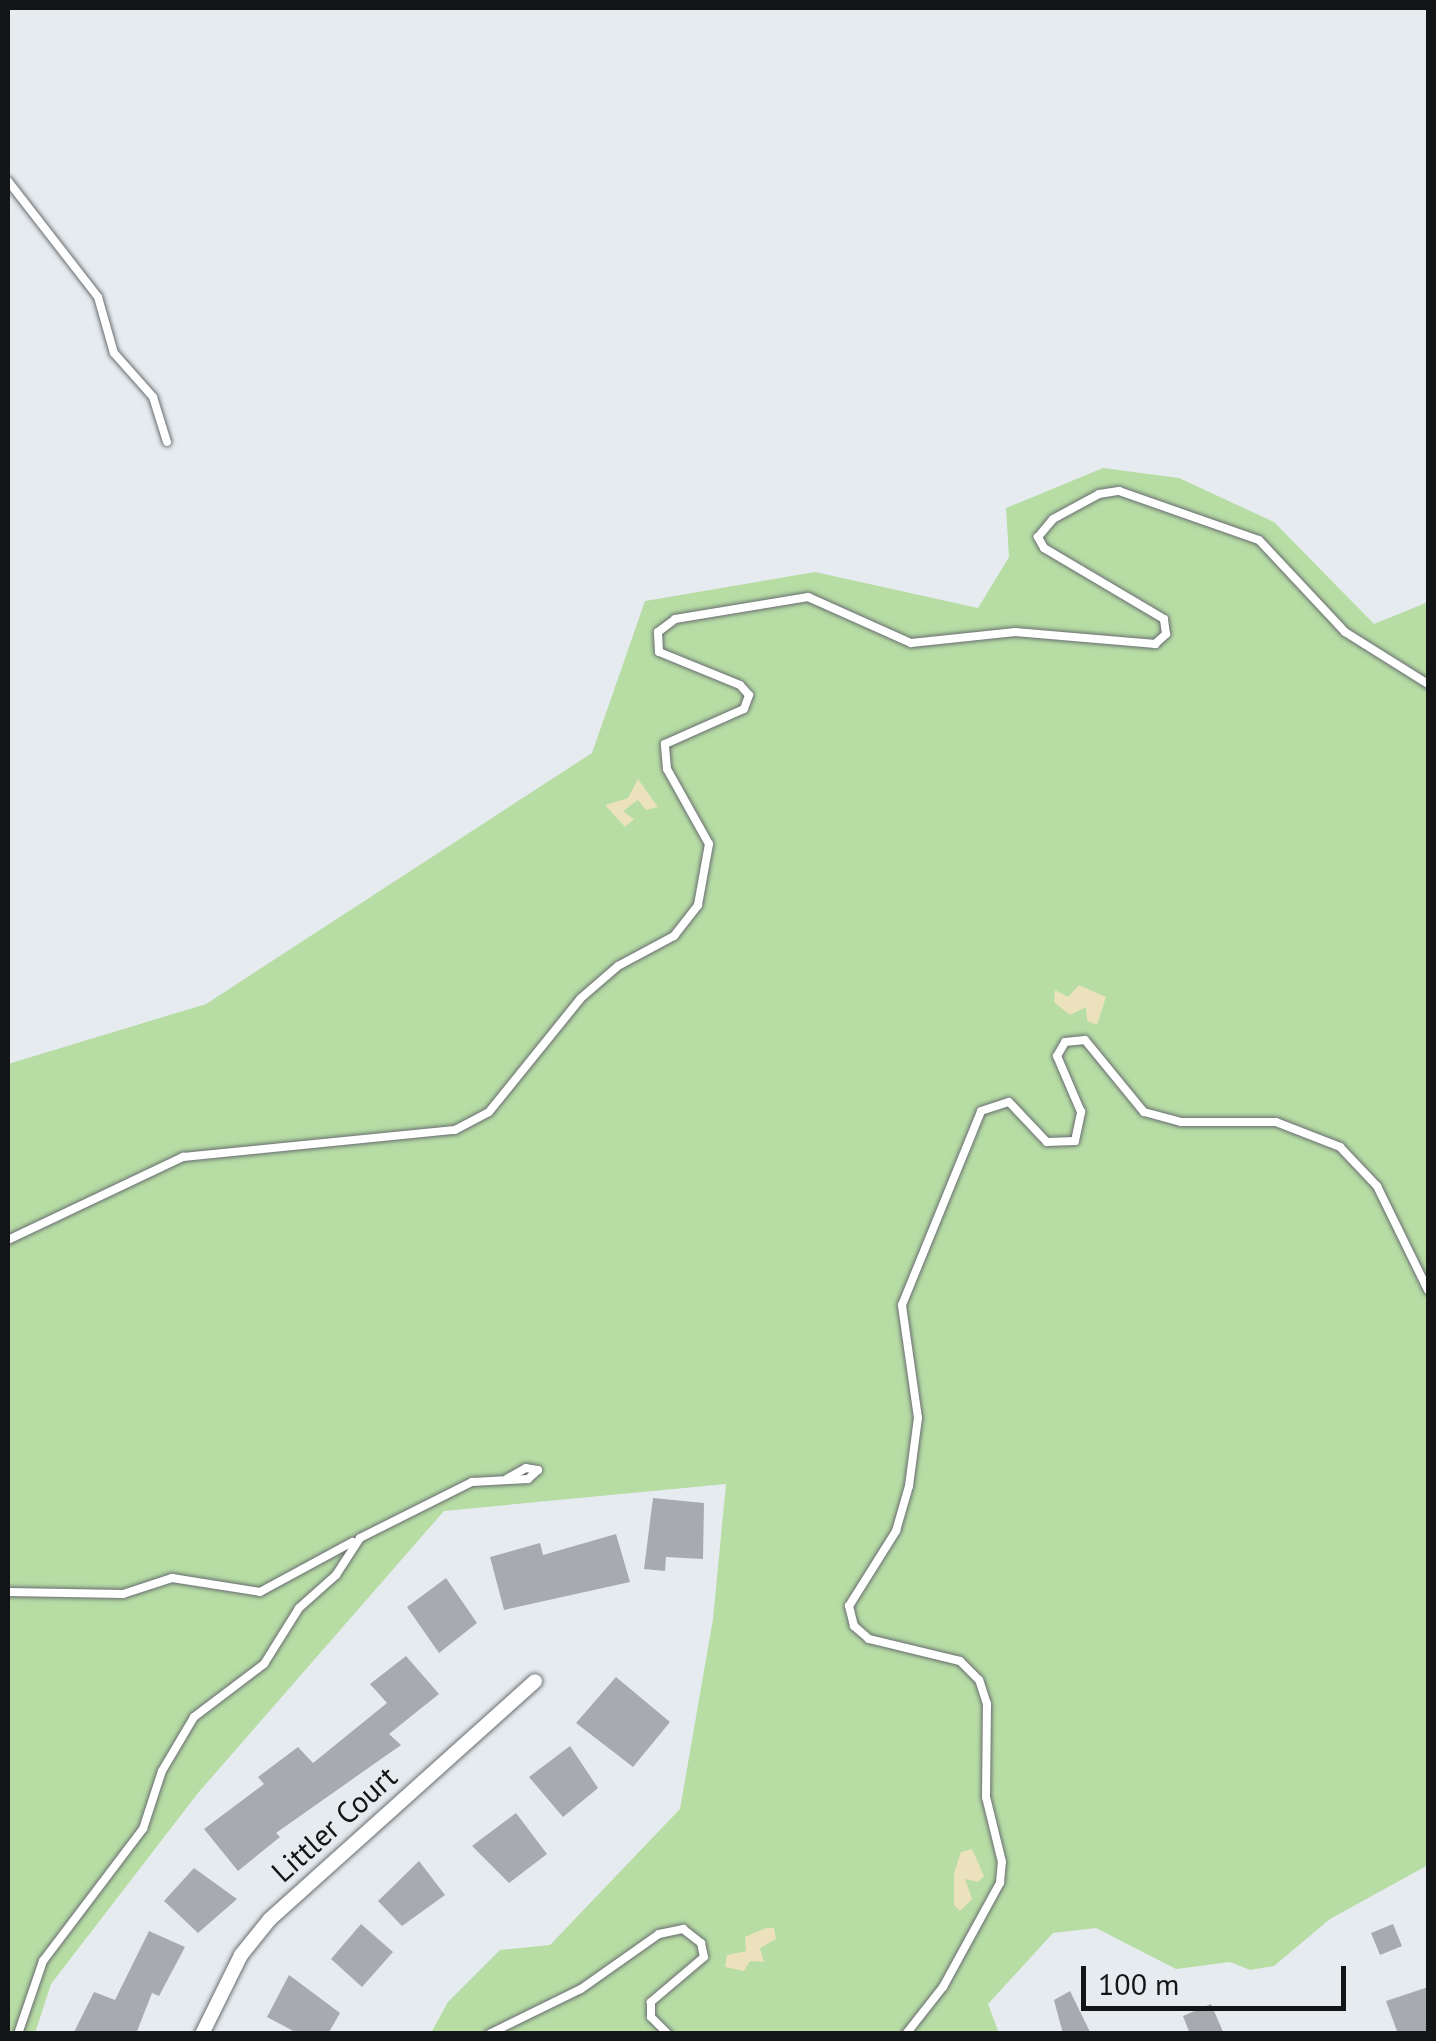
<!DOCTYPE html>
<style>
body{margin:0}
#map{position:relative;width:1436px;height:2041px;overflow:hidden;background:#e6ebef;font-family:"PT Sans",sans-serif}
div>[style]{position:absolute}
.green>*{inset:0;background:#b7dda5}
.sand>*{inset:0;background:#ebe1bc}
.building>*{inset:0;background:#a7abaf}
.roads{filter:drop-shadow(0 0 2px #696d70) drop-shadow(0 0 2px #696d70)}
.service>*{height:8px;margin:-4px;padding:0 4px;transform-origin:4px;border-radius:4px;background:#fff}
.minor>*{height:14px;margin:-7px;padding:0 7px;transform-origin:7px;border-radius:7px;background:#fff}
span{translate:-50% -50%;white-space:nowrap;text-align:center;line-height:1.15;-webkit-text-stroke:8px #e6ebef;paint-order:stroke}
.street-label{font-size:30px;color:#131416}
.frame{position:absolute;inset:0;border:10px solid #131416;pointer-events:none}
.scale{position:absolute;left:1081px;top:1966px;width:265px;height:45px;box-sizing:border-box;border:5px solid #131416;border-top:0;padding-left:12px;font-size:30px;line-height:35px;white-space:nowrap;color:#131416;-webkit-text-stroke:8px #e6ebef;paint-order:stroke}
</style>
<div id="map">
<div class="green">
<i style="clip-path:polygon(1103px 468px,1179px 478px,1274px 522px,1374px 624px,1428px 602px,1428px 1865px,1330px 1919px,1274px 1966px,1250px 1970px,1230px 1962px,1176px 1969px,1096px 1928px,1053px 1933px,988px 2004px,999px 2033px,431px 2033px,448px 2002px,500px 1950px,550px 1945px,680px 1809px,713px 1619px,726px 1484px,444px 1511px,198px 1793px,51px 1984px,35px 2033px,8px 2034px,8px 1064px,206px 1004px,592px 753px,645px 601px,815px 572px,978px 608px,1009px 557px,1006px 508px)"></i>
</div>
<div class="sand">
<i style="clip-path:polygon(638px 779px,658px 807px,646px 810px,638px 800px,623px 811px,634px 819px,625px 827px,605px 805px,628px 798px)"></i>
<i style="clip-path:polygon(1079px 985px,1106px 997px,1097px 1025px,1087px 1021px,1086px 1007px,1070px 1015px,1054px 1002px,1055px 990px,1068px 997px)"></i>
<i style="clip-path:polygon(972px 1849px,984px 1876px,978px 1882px,965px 1879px,972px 1899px,960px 1911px,954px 1905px,954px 1873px,961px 1852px)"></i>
<i style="clip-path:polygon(766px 1928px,774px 1928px,776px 1939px,760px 1948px,764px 1962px,750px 1961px,744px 1971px,725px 1967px,727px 1955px,746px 1951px,745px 1937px)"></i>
</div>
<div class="building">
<i style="clip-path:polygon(653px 1498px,704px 1503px,703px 1559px,666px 1557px,665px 1571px,644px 1569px)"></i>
<i style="clip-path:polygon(616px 1534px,630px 1582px,504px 1610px,490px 1557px,540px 1543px,543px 1555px)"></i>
<i style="clip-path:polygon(446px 1578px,477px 1623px,439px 1653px,407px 1607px)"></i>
<i style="clip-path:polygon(406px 1656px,439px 1694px,389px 1734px,401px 1745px,276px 1833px,280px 1837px,238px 1871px,204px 1829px,264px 1784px,258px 1777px,298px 1747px,313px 1763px,387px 1703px,370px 1684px)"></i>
<i style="clip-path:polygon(616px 1677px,670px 1722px,633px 1767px,576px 1723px)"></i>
<i style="clip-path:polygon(570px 1746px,598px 1788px,563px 1817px,529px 1777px)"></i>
<i style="clip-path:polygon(516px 1813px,547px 1854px,509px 1883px,472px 1846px)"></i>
<i style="clip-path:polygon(419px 1861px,445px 1895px,402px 1926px,378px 1901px)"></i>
<i style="clip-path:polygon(194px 1868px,237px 1899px,198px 1933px,164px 1901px)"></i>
<i style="clip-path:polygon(361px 1924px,393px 1952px,362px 1987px,331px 1959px)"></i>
<i style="clip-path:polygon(1393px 1924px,1402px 1946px,1380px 1955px,1371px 1933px)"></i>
<i style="clip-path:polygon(149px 1931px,185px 1947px,159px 1996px,152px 1993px,136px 2034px,73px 2034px,94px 1992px,115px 2000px)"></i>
<i style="clip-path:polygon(289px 1975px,340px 2013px,328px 2034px,299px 2034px,267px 2017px)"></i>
<i style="clip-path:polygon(1428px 1987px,1428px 2034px,1398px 2034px,1386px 2001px)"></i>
<i style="clip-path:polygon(1070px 1991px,1091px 2034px,1063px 2034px,1054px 2000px)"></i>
<i style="clip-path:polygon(1211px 2004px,1224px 2034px,1190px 2034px,1183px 2016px)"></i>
</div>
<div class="roads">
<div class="service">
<i style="left:8px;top:181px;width:147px;rotate:52.2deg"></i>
<i style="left:98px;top:297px;width:58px;rotate:74.1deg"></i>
<i style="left:114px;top:353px;width:59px;rotate:48.4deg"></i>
<i style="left:153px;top:397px;width:47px;rotate:72.7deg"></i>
<i style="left:8px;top:1240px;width:194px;rotate:-25.4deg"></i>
<i style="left:183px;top:1157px;width:273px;rotate:-5.7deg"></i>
<i style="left:455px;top:1130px;width:38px;rotate:-28deg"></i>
<i style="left:489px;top:1112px;width:146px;rotate:-51.1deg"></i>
<i style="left:581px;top:998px;width:49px;rotate:-40.9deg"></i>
<i style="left:618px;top:966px;width:64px;rotate:-28.2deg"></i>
<i style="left:674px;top:936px;width:39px;rotate:-52deg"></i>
<i style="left:698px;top:905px;width:62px;rotate:-79.8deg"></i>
<i style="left:709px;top:844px;width:86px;rotate:-119.2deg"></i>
<i style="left:667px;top:769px;width:25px;rotate:-95deg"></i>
<i style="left:665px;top:744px;width:86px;rotate:-23.9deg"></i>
<i style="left:744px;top:709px;width:15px;rotate:-70deg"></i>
<i style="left:749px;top:695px;width:13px;rotate:-132deg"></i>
<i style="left:740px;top:685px;width:87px;rotate:-157.8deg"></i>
<i style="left:659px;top:652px;width:20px;rotate:-93deg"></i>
<i style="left:658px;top:632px;width:21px;rotate:-37deg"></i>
<i style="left:675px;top:619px;width:135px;rotate:-9.4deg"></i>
<i style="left:808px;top:597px;width:113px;rotate:24.1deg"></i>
<i style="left:911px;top:643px;width:105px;rotate:-6deg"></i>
<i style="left:1015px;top:632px;width:141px;rotate:4.9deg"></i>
<i style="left:1155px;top:644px;width:15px;rotate:-42deg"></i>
<i style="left:1166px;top:634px;width:15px;rotate:-98deg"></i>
<i style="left:1164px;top:619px;width:139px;rotate:-149.4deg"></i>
<i style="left:1044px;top:548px;width:13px;rotate:-119deg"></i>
<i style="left:1038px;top:537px;width:23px;rotate:-50deg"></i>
<i style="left:1053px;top:519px;width:52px;rotate:-28.5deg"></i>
<i style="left:1099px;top:494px;width:20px;rotate:-9deg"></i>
<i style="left:1119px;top:491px;width:148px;rotate:19.3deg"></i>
<i style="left:1259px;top:540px;width:126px;rotate:46.9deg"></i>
<i style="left:1345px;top:632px;width:98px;rotate:32.1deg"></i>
<i style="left:8px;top:1592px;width:115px;rotate:1deg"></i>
<i style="left:123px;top:1594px;width:52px;rotate:-18.1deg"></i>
<i style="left:172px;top:1578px;width:89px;rotate:9deg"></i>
<i style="left:260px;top:1592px;width:105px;rotate:-28.5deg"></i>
<i style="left:18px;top:2034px;width:77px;rotate:-71.1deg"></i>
<i style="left:43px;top:1961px;width:166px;rotate:-52.9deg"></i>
<i style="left:143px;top:1829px;width:61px;rotate:-71.9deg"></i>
<i style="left:162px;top:1771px;width:63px;rotate:-59.3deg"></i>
<i style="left:194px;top:1717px;width:88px;rotate:-37.1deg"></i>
<i style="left:264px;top:1664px;width:66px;rotate:-58deg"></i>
<i style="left:299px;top:1608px;width:50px;rotate:-41.7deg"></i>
<i style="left:336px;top:1575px;width:44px;rotate:-57deg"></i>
<i style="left:360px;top:1538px;width:125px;rotate:-26.6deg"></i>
<i style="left:472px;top:1482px;width:56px;rotate:-3.1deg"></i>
<i style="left:528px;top:1479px;width:13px;rotate:-42deg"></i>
<i style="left:538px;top:1470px;width:12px;rotate:-171deg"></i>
<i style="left:526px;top:1468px;width:21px;rotate:151deg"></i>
<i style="left:489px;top:2034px;width:102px;rotate:-26.1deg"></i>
<i style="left:581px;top:1989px;width:95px;rotate:-35.2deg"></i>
<i style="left:659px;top:1934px;width:25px;rotate:-12deg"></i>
<i style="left:683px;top:1929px;width:23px;rotate:38deg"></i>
<i style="left:701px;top:1943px;width:14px;rotate:78deg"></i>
<i style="left:704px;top:1957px;width:70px;rotate:139.7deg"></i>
<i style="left:651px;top:2002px;width:15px;rotate:90deg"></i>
<i style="left:651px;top:2017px;width:24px;rotate:45deg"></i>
<i style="left:906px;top:2034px;width:60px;rotate:-51.8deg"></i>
<i style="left:943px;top:1987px;width:119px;rotate:-61.3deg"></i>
<i style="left:1000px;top:1883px;width:21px;rotate:-85deg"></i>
<i style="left:1002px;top:1862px;width:67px;rotate:-103.8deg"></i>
<i style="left:986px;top:1797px;width:93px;rotate:-89.4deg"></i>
<i style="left:987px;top:1704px;width:25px;rotate:-108deg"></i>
<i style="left:979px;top:1680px;width:27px;rotate:-135deg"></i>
<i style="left:960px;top:1661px;width:94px;rotate:-166.4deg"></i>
<i style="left:869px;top:1639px;width:20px;rotate:-139deg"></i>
<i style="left:854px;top:1626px;width:21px;rotate:-104deg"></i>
<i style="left:849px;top:1606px;width:89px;rotate:-57.9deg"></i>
<i style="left:896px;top:1531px;width:47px;rotate:-73.9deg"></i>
<i style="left:909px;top:1486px;width:69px;rotate:-82.5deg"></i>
<i style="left:918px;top:1418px;width:114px;rotate:-98.1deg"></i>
<i style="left:902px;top:1305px;width:209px;rotate:-67.8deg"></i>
<i style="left:981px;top:1111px;width:29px;rotate:-18deg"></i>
<i style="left:1009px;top:1102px;width:55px;rotate:46.5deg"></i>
<i style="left:1047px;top:1142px;width:28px;rotate:-2deg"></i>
<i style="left:1075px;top:1141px;width:30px;rotate:-78deg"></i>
<i style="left:1081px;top:1112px;width:61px;rotate:-113.2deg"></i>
<i style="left:1057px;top:1056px;width:16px;rotate:-60deg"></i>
<i style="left:1065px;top:1042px;width:20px;rotate:-6deg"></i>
<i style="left:1085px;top:1040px;width:93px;rotate:50.7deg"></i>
<i style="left:1144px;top:1112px;width:38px;rotate:15deg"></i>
<i style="left:1181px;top:1122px;width:95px"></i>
<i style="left:1276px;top:1122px;width:69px;rotate:21.3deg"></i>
<i style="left:1340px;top:1147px;width:54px;rotate:46.5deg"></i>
<i style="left:1377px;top:1186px;width:116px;rotate:63.9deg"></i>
</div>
<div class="minor">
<i style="left:202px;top:2034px;width:88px;rotate:-63.7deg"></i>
<i style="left:241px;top:1955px;width:46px;rotate:-51.1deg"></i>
<i style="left:270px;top:1919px;width:356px;rotate:-41.9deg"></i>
</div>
</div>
<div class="street-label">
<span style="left:334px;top:1824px;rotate:-42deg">Littler Court</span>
</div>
<div class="frame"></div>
<div class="scale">100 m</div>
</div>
